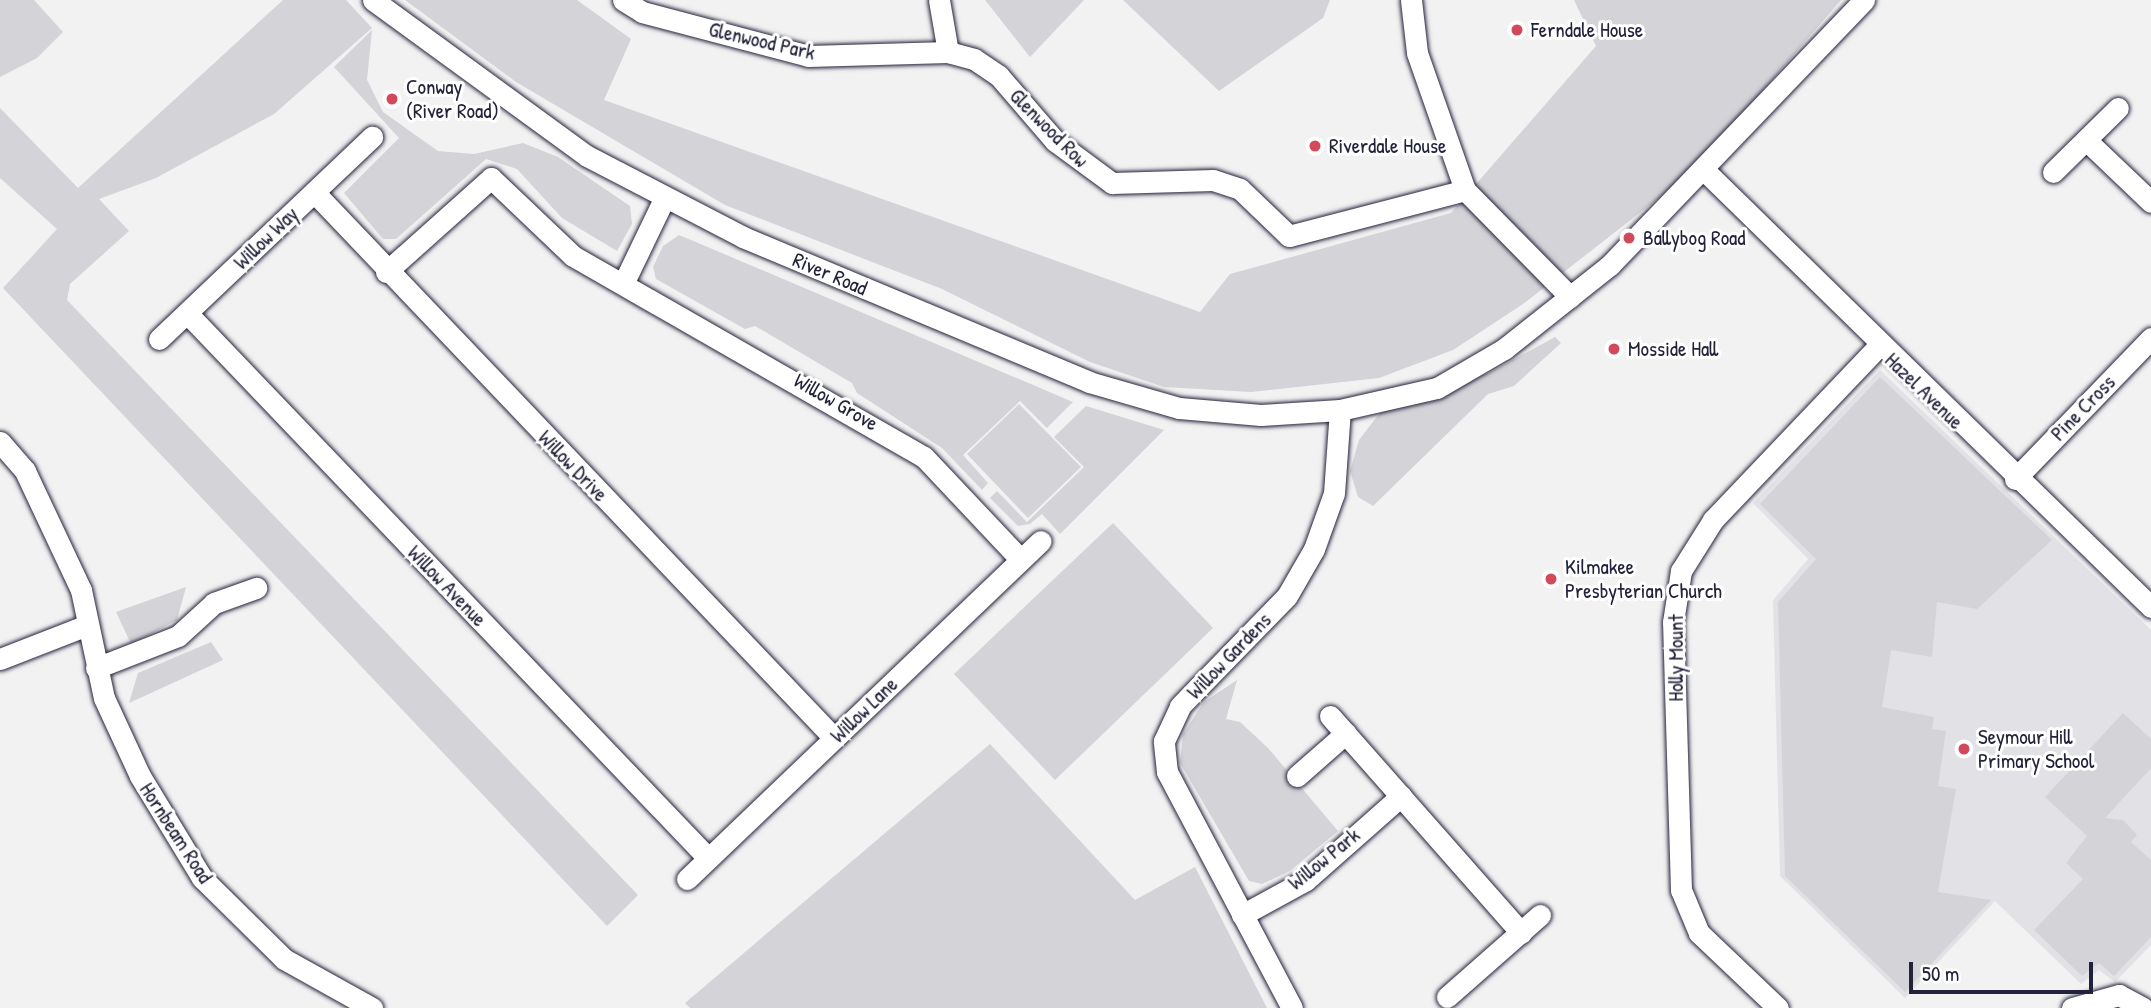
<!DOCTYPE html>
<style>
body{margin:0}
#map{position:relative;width:2151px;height:1008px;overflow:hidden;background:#f2f2f3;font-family:"Patrick Hand",sans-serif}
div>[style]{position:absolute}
.built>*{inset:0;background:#e2e2e6}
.green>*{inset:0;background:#d3d3d8}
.roads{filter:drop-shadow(0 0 2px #22223b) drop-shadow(0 0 2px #22223b)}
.minor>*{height:21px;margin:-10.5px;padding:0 10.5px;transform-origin:10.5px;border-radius:10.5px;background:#fff}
.dots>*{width:19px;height:19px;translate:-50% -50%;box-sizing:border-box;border:4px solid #fff;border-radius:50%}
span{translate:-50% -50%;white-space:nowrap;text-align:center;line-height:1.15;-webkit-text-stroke:6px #fff;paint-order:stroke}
.poi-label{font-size:21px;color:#22223b}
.left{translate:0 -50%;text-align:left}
.street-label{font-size:21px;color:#22223b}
.scale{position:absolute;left:1909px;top:962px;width:184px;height:32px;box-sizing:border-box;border:4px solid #22223b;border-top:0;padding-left:9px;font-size:21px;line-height:24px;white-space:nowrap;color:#22223b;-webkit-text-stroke:5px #fff;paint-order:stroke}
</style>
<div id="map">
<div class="built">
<i style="clip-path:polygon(1880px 370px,2151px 630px,2151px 945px,2115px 982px,2099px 970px,2081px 984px,1995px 901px,1905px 998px,1780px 876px,1773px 600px,1808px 559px,1753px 503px)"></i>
</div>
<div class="green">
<i style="clip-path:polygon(0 0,34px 0,63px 32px,37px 58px,0 77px)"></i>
<i style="clip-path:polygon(283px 0,346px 0,372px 28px,274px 114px,156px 178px,99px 199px,129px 231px,70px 284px,67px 300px,638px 895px,607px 926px,3px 288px,57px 229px,0 178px,0 108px,78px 188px)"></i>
<i style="clip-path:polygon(405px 0,577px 0,631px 39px,604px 100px,1200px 312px,1230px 274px,1451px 213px,1596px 46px,1574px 0,1841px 0,1692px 172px,1523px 304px,1453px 350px,1379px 378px,1251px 392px,1164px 387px,1090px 362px,942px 289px,725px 205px,516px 82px)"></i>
<i style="clip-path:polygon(985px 0,1084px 0,1030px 57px)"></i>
<i style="clip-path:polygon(1123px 0,1330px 0,1323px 18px,1219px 91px)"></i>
<i style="clip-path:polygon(372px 30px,367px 80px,383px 112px,438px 151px,474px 154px,523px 143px,558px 157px,630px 206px,632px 224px,617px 251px,562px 218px,517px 169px,486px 159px,396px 239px,383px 239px,344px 193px,399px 138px,334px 67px)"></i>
<i style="clip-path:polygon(679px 235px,717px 251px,1073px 402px,1047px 428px,1020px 401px,963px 455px,988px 483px,982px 490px,942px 448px,857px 393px,852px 383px,755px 326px,745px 329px,656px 279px,653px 267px,663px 246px)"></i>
<i style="clip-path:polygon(1555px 337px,1561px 343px,1514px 386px,1488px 394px,1373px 506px,1358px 497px,1350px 471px,1359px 440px,1382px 410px,1489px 373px)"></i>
<i style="clip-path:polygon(1880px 377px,2052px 540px,1977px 609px,1937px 602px,1932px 657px,1891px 650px,1882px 707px,1934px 717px,1932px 729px,1946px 731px,1938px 786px,1956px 789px,1938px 892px,1991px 900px,1905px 992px,1785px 876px,1778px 602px,1816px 559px,1760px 504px)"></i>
<i style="clip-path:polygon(1019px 404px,1081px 467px,1028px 518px,967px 454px)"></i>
<i style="clip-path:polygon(1086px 406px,1164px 430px,1060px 534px,1042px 514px,1030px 524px,1018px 526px,990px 498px,997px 491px,1027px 522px,1084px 467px,1054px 437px)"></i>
<i style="clip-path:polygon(1113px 523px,1213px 628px,1055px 780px,954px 674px)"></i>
<i style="clip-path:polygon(186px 587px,177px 620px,131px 644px,116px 612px)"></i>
<i style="clip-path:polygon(211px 642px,223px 660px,129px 703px,138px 673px)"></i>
<i style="clip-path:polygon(1237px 680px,1226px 719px,1240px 722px,1268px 748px,1338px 831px,1290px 871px,1262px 884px,1249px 881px,1180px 763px,1183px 734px,1204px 702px)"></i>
<i style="clip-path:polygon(2123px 713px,2151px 739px,2151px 768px,2105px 818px,2123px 820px,2137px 835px,2131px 842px,2151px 860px,2151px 937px,2114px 976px,2099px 963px,2082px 976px,2034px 930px,2083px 879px,2066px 863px,2087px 836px,2045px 797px)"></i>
<i style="clip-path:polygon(990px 744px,1135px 900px,1195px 867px,1267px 1008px,690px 1008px,685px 1003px)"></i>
</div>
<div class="roads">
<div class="minor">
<i style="left:373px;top:0;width:265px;rotate:36.1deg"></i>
<i style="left:587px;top:156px;width:176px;rotate:27.4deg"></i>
<i style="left:743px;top:237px;width:375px;rotate:22.7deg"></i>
<i style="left:1089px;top:382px;width:94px;rotate:16.1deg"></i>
<i style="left:1179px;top:408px;width:82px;rotate:4.9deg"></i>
<i style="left:1261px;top:415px;width:79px;rotate:-3.6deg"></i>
<i style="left:1340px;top:410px;width:99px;rotate:-12.8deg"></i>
<i style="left:1437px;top:388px;width:78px;rotate:-30.2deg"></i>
<i style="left:1504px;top:349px;width:135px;rotate:-38.4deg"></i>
<i style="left:1610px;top:265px;width:367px;rotate:-46.2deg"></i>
<i style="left:623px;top:0;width:22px;rotate:32deg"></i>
<i style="left:642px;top:12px;width:172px;rotate:14.8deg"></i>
<i style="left:808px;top:56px;width:140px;rotate:-1.6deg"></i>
<i style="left:948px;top:52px;width:27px;rotate:15deg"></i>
<i style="left:974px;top:59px;width:30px;rotate:34deg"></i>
<i style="left:999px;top:76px;width:86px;rotate:49.3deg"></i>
<i style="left:1055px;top:141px;width:71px;rotate:36.4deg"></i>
<i style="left:1112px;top:183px;width:101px;rotate:-1.7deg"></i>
<i style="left:1213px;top:180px;width:28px;rotate:18deg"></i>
<i style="left:1240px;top:189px;width:68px;rotate:43.8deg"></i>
<i style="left:1289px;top:236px;width:182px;rotate:-14.6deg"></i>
<i style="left:939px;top:0;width:53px;rotate:80.2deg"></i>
<i style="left:1411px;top:0;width:53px;rotate:83.5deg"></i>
<i style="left:1417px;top:53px;width:145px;rotate:70.7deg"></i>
<i style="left:1465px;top:190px;width:150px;rotate:45.5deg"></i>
<i style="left:2086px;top:140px;width:90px;rotate:43.6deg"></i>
<i style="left:1703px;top:169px;width:627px;rotate:44.35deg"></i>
<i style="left:2053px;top:172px;width:91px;rotate:-44.6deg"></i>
<i style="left:314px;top:192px;width:754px;rotate:46.4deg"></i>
<i style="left:386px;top:272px;width:141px;rotate:-41.8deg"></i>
<i style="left:491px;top:178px;width:113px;rotate:43.6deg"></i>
<i style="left:573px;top:256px;width:404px;rotate:29.8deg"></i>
<i style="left:924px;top:457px;width:140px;rotate:46.7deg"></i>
<i style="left:624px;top:282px;width:92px;rotate:-64.3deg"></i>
<i style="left:187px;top:313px;width:754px;rotate:46.29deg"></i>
<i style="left:159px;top:339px;width:294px;rotate:-43.5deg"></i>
<i style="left:0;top:442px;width:38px;rotate:49deg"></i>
<i style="left:25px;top:471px;width:132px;rotate:64.8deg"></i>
<i style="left:81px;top:590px;width:110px;rotate:78deg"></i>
<i style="left:104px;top:698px;width:86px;rotate:65.2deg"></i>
<i style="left:140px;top:776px;width:119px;rotate:58.7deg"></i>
<i style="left:202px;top:878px;width:115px;rotate:44.6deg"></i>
<i style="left:284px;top:959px;width:101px;rotate:29.1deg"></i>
<i style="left:2015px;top:479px;width:196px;rotate:-46deg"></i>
<i style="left:0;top:659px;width:93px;rotate:-21.3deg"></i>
<i style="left:96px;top:668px;width:88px;rotate:-21.3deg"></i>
<i style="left:178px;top:636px;width:49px;rotate:-42.5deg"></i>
<i style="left:214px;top:603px;width:45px;rotate:-19.7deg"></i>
<i style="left:1330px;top:716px;width:289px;rotate:48.6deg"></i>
<i style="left:1297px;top:776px;width:65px;rotate:-41.3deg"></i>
<i style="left:687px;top:879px;width:489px;rotate:-43.7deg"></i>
<i style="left:1242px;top:915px;width:73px;rotate:-28.7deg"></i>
<i style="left:1306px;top:880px;width:127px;rotate:-41.5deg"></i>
<i style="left:1447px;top:997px;width:124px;rotate:-41.4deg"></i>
<i style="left:1292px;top:1008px;width:267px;rotate:-117.9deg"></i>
<i style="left:1167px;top:772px;width:31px;rotate:-96deg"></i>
<i style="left:1164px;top:741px;width:38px;rotate:-65deg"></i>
<i style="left:1180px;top:706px;width:153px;rotate:-45.8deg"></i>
<i style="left:1287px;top:596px;width:54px;rotate:-60.1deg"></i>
<i style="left:1314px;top:549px;width:59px;rotate:-70.3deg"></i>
<i style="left:1334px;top:493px;width:83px;rotate:-85.9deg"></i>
<i style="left:1778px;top:1008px;width:109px;rotate:-136.5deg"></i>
<i style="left:1699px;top:933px;width:47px;rotate:-112.7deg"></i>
<i style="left:1681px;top:890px;width:268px;rotate:-91.7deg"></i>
<i style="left:1673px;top:622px;width:52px;rotate:-81.1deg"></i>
<i style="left:1681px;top:571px;width:60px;rotate:-57.9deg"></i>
<i style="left:1713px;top:520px;width:239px;rotate:-46.4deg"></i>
<i style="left:2072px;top:1008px;width:49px;rotate:-15.5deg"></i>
<i style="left:2119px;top:995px;width:27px;rotate:28deg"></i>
</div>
</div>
<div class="dots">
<i style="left:1517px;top:30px;background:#d1495b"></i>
<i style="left:392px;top:99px;background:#d1495b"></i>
<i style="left:1315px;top:146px;background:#d1495b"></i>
<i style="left:1629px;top:238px;background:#d1495b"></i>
<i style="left:1614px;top:349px;background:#d1495b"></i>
<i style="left:1551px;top:579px;background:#d1495b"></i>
<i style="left:1964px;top:749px;background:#d1495b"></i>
</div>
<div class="poi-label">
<span class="left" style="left:1531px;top:30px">Ferndale House</span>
<span class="left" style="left:406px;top:99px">Conway<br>(River Road)</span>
<span class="left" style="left:1329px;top:146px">Riverdale House</span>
<span class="left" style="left:1643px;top:238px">Ballybog Road</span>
<span class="left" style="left:1628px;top:349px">Mosside Hall</span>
<span class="left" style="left:1565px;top:579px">Kilmakee<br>Presbyterian Church</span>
<span class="left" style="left:1978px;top:749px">Seymour Hill<br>Primary School</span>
</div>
<div class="street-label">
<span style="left:762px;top:41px;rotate:13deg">Glenwood Park</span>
<span style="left:1049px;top:128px;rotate:45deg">Glenwood Row</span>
<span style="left:266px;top:238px;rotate:-44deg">Willow Way</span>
<span style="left:830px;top:274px;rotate:23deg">River Road</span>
<span style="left:1924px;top:391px;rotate:44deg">Hazel Avenue</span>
<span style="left:836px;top:402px;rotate:30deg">Willow Grove</span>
<span style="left:2083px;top:408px;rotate:-46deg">Pine Cross</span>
<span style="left:573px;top:466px;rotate:46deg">Willow Drive</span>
<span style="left:447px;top:586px;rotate:46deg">Willow Avenue</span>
<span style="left:1229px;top:656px;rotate:-46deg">Willow Gardens</span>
<span style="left:1676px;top:658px;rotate:-90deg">Holly Mount</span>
<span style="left:864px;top:710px;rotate:-44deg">Willow Lane</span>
<span style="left:176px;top:833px;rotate:57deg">Hornbeam Road</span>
<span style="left:1324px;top:859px;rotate:-39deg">Willow Park</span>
</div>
<div class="scale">50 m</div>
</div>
